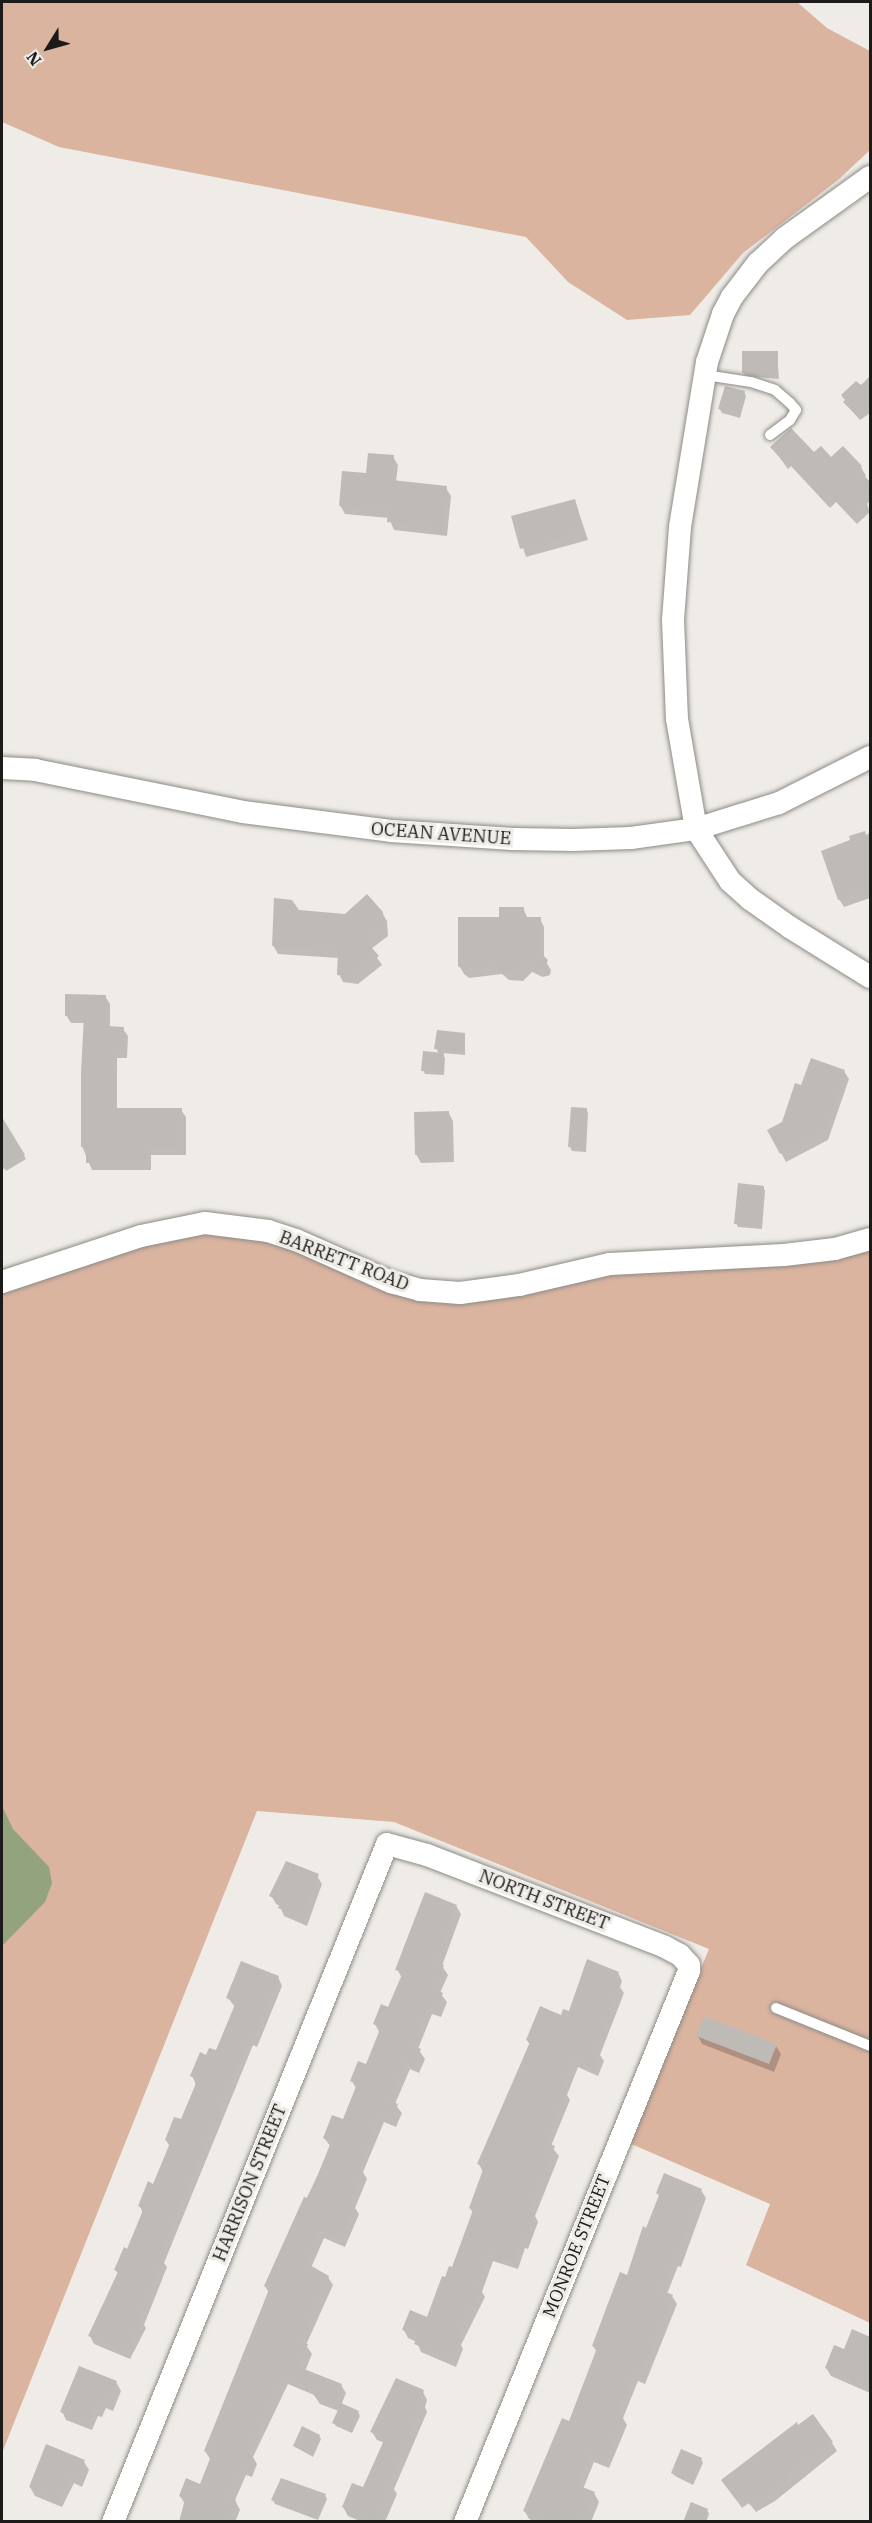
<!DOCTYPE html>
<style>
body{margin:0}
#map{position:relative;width:872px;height:2523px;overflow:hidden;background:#efece7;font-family:"IBM Plex Serif",serif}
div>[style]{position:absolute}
.green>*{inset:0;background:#dbb4a0}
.water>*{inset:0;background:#92a37e}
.shadow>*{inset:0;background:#0003}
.building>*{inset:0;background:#bebab5}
.roads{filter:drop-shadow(0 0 2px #8d8b86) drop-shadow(0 0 2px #8d8b86)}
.lane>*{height:10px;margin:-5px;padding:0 5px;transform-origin:5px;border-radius:5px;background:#fff}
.street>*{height:22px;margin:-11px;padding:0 11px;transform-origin:11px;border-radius:11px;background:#fff}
span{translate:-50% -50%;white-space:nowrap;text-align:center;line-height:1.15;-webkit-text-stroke:6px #efece7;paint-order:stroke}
.street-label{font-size:18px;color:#1c1b19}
.frame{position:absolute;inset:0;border:3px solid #1c1b19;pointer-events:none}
.north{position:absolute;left:18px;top:18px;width:60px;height:60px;-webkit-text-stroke:4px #efece7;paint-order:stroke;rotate:233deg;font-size:16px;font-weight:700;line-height:24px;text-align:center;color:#1c1b19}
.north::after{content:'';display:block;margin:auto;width:21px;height:27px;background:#1c1b19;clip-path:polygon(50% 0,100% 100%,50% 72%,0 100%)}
</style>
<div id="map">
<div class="green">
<i style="clip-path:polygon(2px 2px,797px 2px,827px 28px,870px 51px,870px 150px,838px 180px,743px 253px,690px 315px,627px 320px,568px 282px,526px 237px,59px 147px,2px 122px)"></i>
<i style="clip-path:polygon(205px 1223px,420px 1290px,870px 1239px,870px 2323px,746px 2265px,770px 2204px,629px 2143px,709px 1949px,394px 1822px,257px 1811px,2px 2453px,2px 1281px)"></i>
</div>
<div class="water">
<i style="clip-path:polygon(2px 1806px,13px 1829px,49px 1867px,52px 1883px,45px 1902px,2px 1946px)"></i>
</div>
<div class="shadow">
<i style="clip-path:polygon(777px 353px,779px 379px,746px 376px,744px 373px)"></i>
<i style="clip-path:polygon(865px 383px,870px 389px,870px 413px,860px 420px,847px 405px,847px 400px)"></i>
<i style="clip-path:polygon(744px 392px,746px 396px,740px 418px,722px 413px,720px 409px)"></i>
<i style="clip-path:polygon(772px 447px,831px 460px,843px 448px,861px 467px,866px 476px,864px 477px,870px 485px,870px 501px,867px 504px,870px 512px,857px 524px,836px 502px,830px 508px,791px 466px,788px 469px)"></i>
<i style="clip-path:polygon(393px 457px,398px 465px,396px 482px,446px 488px,451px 496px,447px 536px,394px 530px,389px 518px,345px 514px,340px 505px,368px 475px)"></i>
<i style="clip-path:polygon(575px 501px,588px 540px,526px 557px,513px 517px)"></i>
<i style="clip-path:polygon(870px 835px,870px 898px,844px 907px,839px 899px,866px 836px)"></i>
<i style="clip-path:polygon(523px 908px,528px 919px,540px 919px,544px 927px,544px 959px,551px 970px,550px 975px,543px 977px,532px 972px,523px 981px,509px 980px,502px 974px,469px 978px,464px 974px,459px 965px,501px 918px)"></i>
<i style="clip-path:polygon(298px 912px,345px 915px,382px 913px,387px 921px,388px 936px,371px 949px,382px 965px,358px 984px,343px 982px,339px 974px,339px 958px,278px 954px,273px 945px)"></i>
<i style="clip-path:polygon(105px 996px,110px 1004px,110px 1028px,123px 1029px,128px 1036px,127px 1058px,117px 1058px,117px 1110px,181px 1110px,186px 1117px,186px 1155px,151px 1155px,151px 1170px,92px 1170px,82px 1146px,85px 1023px,71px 1023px,66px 1015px)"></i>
<i style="clip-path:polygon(465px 1035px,465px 1055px,442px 1053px,445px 1058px,444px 1075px,425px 1074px,423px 1070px,439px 1054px,436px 1048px)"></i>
<i style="clip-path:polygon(844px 1071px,849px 1079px,828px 1140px,786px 1162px,769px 1131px,783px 1123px,802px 1087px)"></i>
<i style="clip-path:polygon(586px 1109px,588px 1113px,586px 1152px,572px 1151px,570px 1147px)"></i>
<i style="clip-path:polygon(448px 1112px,453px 1121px,454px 1162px,421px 1163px,416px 1154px)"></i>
<i style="clip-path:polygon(6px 1127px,26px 1159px,6px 1171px,2px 1164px,2px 1130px)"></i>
<i style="clip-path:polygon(763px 1187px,765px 1191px,762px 1229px,738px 1227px,736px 1223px)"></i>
<i style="clip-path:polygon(317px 1876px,322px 1884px,307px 1926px,284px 1916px,280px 1906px,276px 1904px,271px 1895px)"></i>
<i style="clip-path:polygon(456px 1906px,461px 1914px,442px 1966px,448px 1975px,440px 1993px,447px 2002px,441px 2017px,432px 2014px,418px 2049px,425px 2059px,419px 2073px,410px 2069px,395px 2104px,402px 2113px,396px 2127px,384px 2122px,363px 2172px,367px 2179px,355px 2208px,359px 2214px,345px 2247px,324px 2238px,311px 2268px,328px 2277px,333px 2285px,306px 2345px,312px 2354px,305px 2371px,341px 2385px,346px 2393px,341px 2405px,358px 2412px,360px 2416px,352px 2433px,336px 2426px,334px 2423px,339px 2411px,320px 2404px,314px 2395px,288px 2384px,253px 2457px,257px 2464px,252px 2477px,246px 2475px,235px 2500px,240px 2510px,235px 2522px,181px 2522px,185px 2504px,180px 2496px,200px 2486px,210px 2459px,205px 2451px,269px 2293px,265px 2286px,331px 2147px,324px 2138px,344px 2121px,357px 2090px,352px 2081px,367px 2066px,379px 2032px,375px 2024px,389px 2009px,402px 1978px,397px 1969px)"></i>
<i style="clip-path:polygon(618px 1973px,622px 1981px,620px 1987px,624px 1993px,600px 2055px,604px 2061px,598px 2076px,578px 2067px,567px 2095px,570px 2100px,551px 2146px,559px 2156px,535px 2216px,538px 2222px,528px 2249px,525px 2248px,518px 2269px,493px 2261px,482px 2292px,485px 2297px,461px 2345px,463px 2349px,456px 2367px,421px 2352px,417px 2342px,408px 2338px,404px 2330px,427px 2319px,453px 2269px,473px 2213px,470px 2208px,483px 2172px,479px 2164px,530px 2045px,527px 2040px,570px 2013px)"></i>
<i style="clip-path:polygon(278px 1977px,282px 1986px,257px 2047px,253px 2045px,164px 2263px,167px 2267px,144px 2325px,146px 2328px,130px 2359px,94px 2344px,90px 2336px,118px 2274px,116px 2270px,128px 2251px,143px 2213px,140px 2206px,154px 2186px,170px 2147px,166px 2140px,181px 2121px,196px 2084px,192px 2076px,207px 2057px,216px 2052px,235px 2007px,228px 1998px)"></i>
<i style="clip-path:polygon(698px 2036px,776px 2046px,781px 2054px,774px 2072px,702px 2044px)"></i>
<i style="clip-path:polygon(701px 2190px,706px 2198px,681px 2267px,678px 2266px,667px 2294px,672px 2296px,677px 2304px,645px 2384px,638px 2381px,623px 2418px,627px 2425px,609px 2468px,594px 2462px,583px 2489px,594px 2493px,599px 2502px,591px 2522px,536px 2522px,529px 2519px,524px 2510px,569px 2423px,597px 2352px,593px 2346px,628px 2277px,660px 2198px,658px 2193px)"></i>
<i style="clip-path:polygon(853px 2331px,870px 2338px,870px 2393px,831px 2376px,826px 2368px,845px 2351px)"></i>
<i style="clip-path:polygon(116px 2382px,121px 2391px,113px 2411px,106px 2408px,102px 2417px,98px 2416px,92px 2430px,66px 2420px,62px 2411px)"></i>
<i style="clip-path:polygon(423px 2392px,427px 2400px,425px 2407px,427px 2412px,394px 2489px,397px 2494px,385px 2522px,362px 2522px,348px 2516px,343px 2507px,363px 2489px,385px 2443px,377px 2440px,372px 2432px)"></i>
<i style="clip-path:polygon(319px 2436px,321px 2439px,313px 2457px,294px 2446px)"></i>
<i style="clip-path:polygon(832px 2443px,837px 2451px,775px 2501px,756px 2512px,749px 2503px,742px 2508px,728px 2488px)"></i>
<i style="clip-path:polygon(701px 2459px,703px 2463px,693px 2485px,675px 2476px,672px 2473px)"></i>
<i style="clip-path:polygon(84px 2462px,89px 2470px,82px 2487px,74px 2483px,62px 2507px,35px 2496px,30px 2487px)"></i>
<i style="clip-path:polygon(325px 2495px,327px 2499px,318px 2520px,275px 2504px,273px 2500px)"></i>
<i style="clip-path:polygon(707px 2510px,709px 2514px,706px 2522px,685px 2522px)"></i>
</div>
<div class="building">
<i style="clip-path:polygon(742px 351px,778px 351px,778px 376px,742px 373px)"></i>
<i style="clip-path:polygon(870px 376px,870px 405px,858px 417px,843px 402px,845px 400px,841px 395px,856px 381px,861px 385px)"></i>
<i style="clip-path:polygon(725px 386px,745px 391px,738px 415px,718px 409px)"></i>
<i style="clip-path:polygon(791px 428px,814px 452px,821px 446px,831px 457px,843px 446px,862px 466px,859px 470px,870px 482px,870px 489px,863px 496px,868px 502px,851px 517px,831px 495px,824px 501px,785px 459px,783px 461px,770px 447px)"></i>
<i style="clip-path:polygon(368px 453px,394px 455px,392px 480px,447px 486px,443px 528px,387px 522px,388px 511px,339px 506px,342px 471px,366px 473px)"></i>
<i style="clip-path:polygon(575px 499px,584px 532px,520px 549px,511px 516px)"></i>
<i style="clip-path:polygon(865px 831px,866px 835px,870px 833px,870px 889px,838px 900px,821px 851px,850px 840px,849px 836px)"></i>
<i style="clip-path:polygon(367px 894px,383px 912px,384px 927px,366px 941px,379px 956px,353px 976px,337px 975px,338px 950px,272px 946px,274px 898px,292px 900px,299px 910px,345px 914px)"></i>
<i style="clip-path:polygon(499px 907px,524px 907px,524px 917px,541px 917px,540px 952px,548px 960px,545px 967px,538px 969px,527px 965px,518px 973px,503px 973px,496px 966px,463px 970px,458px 966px,458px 917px,499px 917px)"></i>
<i style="clip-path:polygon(65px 994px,106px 995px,106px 1026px,124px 1027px,123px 1051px,113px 1051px,114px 1108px,182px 1108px,182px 1148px,147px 1147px,147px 1163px,86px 1163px,86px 1147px,81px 1147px,81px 1072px,84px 1016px,65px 1016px)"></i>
<i style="clip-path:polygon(437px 1030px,465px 1033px,463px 1052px,434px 1049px)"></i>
<i style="clip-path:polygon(423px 1051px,444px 1053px,443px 1072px,421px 1071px)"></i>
<i style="clip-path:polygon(811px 1058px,845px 1070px,824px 1132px,780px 1154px,767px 1130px,782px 1122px,795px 1083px,801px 1085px)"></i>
<i style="clip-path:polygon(571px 1107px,587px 1108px,585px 1148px,568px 1147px)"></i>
<i style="clip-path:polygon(449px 1111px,450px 1154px,415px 1155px,414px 1112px)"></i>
<i style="clip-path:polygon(2px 1117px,25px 1155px,2px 1170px)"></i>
<i style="clip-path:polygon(738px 1183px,764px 1186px,760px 1226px,734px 1224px)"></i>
<i style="clip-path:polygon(286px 1861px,319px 1874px,302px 1918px,278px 1908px,281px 1901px,269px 1896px)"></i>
<i style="clip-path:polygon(425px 1892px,457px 1905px,436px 1962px,444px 1965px,434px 1989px,443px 1993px,436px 2010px,428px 2007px,412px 2045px,421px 2049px,414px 2066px,405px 2062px,389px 2100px,398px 2104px,391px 2120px,379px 2115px,358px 2168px,363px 2170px,350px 2203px,355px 2205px,341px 2239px,319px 2230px,306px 2263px,329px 2276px,300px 2341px,308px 2344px,299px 2367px,342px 2384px,334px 2404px,314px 2396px,316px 2390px,283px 2377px,247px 2452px,253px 2455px,247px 2470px,241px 2467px,229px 2497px,236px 2500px,227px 2522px,179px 2522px,185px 2499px,179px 2496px,186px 2478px,200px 2484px,212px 2454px,204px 2451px,264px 2302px,269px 2289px,264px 2286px,304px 2197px,307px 2198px,313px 2187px,331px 2142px,323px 2138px,332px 2115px,343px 2119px,357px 2084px,350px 2081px,358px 2061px,366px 2064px,381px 2027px,373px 2024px,381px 2004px,388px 2007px,403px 1972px,395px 1970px)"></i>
<i style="clip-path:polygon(587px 1959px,619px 1972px,615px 1981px,620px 1983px,595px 2050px,600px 2052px,594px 2068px,573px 2060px,562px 2089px,566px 2091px,545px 2142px,555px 2146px,529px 2210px,535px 2212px,524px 2242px,521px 2241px,513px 2262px,489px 2253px,476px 2286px,481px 2288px,474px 2307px,470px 2306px,456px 2338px,460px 2339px,451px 2359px,414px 2344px,417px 2336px,402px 2330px,410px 2310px,427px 2317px,442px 2276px,445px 2277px,449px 2266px,452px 2267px,473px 2210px,469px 2208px,484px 2167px,477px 2164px,530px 2042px,526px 2040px,540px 2006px,561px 2015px,563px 2009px,569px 2011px)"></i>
<i style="clip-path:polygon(241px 1961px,279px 1976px,252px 2039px,249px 2038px,215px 2119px,161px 2253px,163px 2258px,139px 2317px,142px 2319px,125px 2352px,88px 2336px,118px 2272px,114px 2270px,124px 2247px,127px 2249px,141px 2215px,143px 2209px,138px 2206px,148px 2181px,153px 2184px,170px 2143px,165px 2140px,174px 2117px,181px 2119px,195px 2086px,196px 2079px,190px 2076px,200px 2052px,206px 2055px,209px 2048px,216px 2050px,236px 2002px,226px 1998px)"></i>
<i style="clip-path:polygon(704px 2016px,777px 2044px,769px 2064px,696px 2036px)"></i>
<i style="clip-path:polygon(664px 2173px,702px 2189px,676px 2260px,673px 2259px,661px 2290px,673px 2295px,640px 2376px,633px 2373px,617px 2413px,623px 2415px,605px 2460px,589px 2454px,577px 2485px,595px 2492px,586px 2515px,578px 2512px,574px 2522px,550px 2522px,523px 2511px,562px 2418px,569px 2421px,597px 2348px,592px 2346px,607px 2306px,620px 2272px,627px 2275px,643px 2226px,646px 2228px,659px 2195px,656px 2193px)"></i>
<i style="clip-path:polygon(852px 2329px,870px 2337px,870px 2387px,825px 2368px,834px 2345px,844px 2349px)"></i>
<i style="clip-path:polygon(79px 2366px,117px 2381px,108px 2404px,102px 2401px,98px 2410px,94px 2408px,88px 2423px,60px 2412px)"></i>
<i style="clip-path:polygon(396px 2378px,424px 2390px,420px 2401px,423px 2402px,389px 2483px,393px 2484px,375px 2522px,342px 2507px,352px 2483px,363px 2487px,385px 2438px,370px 2432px)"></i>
<i style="clip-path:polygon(341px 2403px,359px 2411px,350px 2431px,332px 2423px)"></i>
<i style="clip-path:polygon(813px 2414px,833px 2442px,790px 2473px,785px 2482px,771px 2493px,750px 2505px,743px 2496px,737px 2501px,721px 2480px,797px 2422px,798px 2425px)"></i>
<i style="clip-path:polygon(302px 2426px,320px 2435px,311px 2455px,293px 2446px)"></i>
<i style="clip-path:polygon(46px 2444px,85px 2460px,78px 2479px,70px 2476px,57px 2499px,29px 2487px)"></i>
<i style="clip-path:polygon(681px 2449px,702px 2458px,691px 2482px,671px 2473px)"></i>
<i style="clip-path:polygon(281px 2478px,326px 2494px,316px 2518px,271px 2500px)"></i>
<i style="clip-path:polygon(691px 2502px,708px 2509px,703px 2522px,683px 2522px)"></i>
</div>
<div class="roads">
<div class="lane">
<i style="left:705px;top:375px;width:47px;rotate:8.7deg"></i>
<i style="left:751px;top:382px;width:25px;rotate:18deg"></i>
<i style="left:775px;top:390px;width:20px;rotate:41deg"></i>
<i style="left:790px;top:403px;width:9px;rotate:49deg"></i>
<i style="left:796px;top:410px;width:12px;rotate:121deg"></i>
<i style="left:790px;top:420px;width:25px;rotate:143deg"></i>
<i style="left:776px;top:2008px;width:101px;rotate:22deg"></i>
</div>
<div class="street">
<i style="left:870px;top:177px;width:105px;rotate:144.3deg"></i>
<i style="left:785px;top:238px;width:37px;rotate:137deg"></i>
<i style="left:758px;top:263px;width:43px;rotate:127.4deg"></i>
<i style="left:732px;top:297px;width:19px;rotate:118deg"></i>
<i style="left:723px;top:314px;width:51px;rotate:108.4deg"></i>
<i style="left:707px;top:362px;width:167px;rotate:99.3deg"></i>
<i style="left:680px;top:527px;width:93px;rotate:94.3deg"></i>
<i style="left:673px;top:620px;width:99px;rotate:87.7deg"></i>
<i style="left:677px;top:719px;width:112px;rotate:80.2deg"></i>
<i style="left:696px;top:829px;width:62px;rotate:56.8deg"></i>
<i style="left:730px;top:881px;width:27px;rotate:42deg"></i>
<i style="left:750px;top:899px;width:50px;rotate:35.3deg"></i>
<i style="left:791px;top:928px;width:93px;rotate:31.8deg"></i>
<i style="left:2px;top:768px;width:33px;rotate:3deg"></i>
<i style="left:35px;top:770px;width:212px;rotate:11.4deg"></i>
<i style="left:243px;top:812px;width:149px;rotate:7.3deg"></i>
<i style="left:391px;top:831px;width:122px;rotate:3.8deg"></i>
<i style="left:513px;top:839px;width:60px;rotate:1deg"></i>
<i style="left:573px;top:840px;width:58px;rotate:-2deg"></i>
<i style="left:631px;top:838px;width:66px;rotate:-7.9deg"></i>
<i style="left:696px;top:829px;width:87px;rotate:-17.4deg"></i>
<i style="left:779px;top:803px;width:102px;rotate:-26.8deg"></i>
<i style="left:2px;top:1282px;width:146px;rotate:-18.3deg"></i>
<i style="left:141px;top:1236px;width:65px;rotate:-11.5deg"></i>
<i style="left:205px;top:1223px;width:64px;rotate:7.2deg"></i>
<i style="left:268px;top:1231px;width:29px;rotate:18deg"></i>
<i style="left:296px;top:1240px;width:104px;rotate:23.9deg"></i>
<i style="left:391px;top:1282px;width:30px;rotate:15deg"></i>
<i style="left:420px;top:1290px;width:40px;rotate:4.3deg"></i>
<i style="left:460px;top:1293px;width:60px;rotate:-7.7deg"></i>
<i style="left:519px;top:1285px;width:93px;rotate:-13deg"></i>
<i style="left:610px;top:1264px;width:174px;rotate:-3deg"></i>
<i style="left:784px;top:1255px;width:51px;rotate:-6.7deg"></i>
<i style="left:835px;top:1249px;width:36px;rotate:-16deg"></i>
<i style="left:113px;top:2522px;width:731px;rotate:-67.99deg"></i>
<i style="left:387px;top:1844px;width:41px;rotate:15.4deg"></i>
<i style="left:427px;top:1855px;width:255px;rotate:21.1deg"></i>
<i style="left:665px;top:1947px;width:17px;rotate:28deg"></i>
<i style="left:680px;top:1955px;width:13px;rotate:48deg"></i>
<i style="left:689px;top:1965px;width:6px;rotate:90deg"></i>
<i style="left:689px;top:1971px;width:595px;rotate:112.12deg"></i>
</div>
</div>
<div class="street-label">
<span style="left:441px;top:834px;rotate:4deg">OCEAN AVENUE</span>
<span style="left:344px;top:1261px;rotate:21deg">BARRETT ROAD</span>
<span style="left:544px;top:1900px;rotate:21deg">NORTH STREET</span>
<span style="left:250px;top:2183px;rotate:-68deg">HARRISON STREET</span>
<span style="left:577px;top:2246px;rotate:-68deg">MONROE STREET</span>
</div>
<div class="frame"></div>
<div class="north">N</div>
</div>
